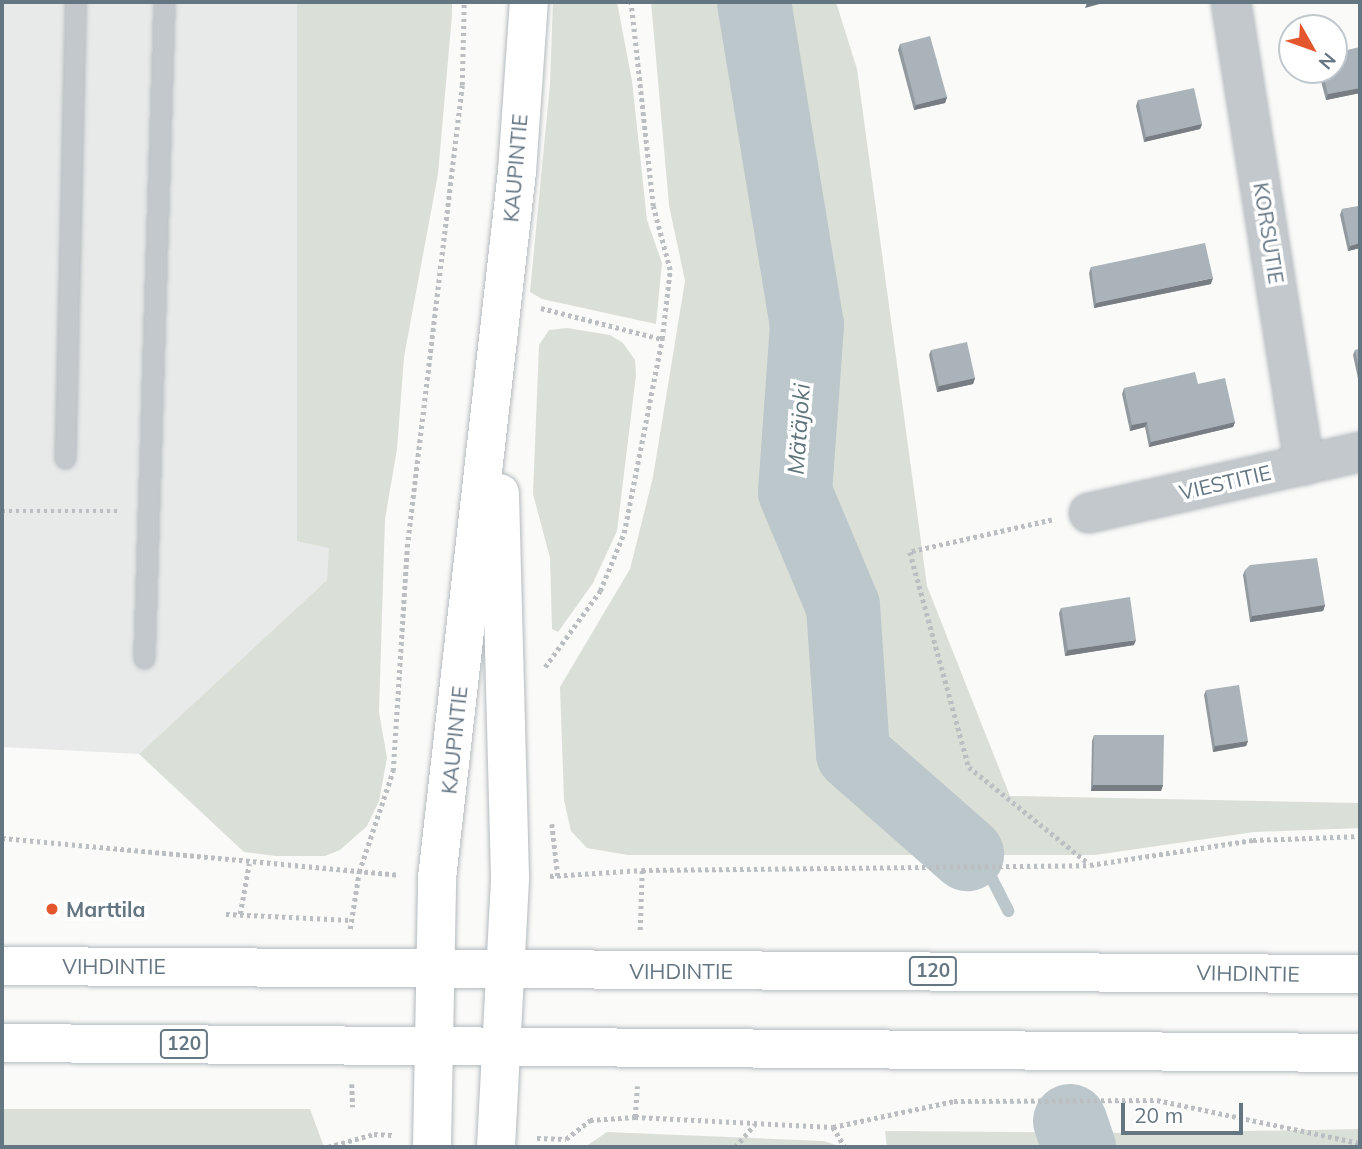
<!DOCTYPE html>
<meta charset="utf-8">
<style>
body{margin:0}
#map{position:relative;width:1362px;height:1149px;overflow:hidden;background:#fafaf8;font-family:Mulish,sans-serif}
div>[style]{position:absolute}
.built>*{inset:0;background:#e8e9e9}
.green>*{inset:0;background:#dadfd7}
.stream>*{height:12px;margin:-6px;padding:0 6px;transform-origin:6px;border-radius:6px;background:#bbc7cb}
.river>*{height:74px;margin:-37px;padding:0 37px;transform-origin:37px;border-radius:37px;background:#bbc7cb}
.path>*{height:4.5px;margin-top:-2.25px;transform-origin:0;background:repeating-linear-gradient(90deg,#bbbfc2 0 3.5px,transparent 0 7px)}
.roads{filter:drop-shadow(0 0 2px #b3babf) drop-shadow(0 0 2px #b3babf)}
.lane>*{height:19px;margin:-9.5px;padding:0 9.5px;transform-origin:9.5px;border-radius:9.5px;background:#c3c8cc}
.street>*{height:38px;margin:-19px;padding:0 19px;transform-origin:19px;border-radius:19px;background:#c3c8cc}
.secondary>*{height:38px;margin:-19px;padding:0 19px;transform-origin:19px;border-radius:19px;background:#fff}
.primary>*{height:38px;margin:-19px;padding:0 19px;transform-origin:19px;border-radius:19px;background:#fff}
.wall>*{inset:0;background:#929a9f}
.shaded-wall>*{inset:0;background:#777d82}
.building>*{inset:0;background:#aab3b9}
.dots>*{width:19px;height:19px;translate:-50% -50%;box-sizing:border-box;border:4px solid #fff;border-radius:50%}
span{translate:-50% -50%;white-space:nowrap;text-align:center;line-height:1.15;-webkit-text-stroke:7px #fff;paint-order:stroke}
.shield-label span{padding:2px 5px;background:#fff;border:2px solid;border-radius:5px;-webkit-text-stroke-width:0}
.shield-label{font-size:19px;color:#657683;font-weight:700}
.street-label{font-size:21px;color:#657683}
.poi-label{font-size:21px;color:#657683;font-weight:700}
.left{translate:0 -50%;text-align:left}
.water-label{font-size:23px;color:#60757c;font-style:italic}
.frame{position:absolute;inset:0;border:4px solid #657683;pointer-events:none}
.north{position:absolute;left:1278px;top:14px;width:70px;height:70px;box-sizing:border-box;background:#fff;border:2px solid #c1c8cd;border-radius:50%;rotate:130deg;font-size:19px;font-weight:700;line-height:28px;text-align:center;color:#657683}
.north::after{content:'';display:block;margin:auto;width:24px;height:32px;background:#e4572e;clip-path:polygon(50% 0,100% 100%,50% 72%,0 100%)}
.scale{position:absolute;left:1121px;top:1103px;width:122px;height:32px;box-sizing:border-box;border:4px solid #657683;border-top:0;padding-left:9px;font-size:21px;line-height:24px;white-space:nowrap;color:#657683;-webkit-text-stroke:5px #fff;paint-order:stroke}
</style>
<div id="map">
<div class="built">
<i style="clip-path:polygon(2px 2px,374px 2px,327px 580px,139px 754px,2px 747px)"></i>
</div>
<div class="green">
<i style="clip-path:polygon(297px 2px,452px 2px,452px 15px,438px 174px,404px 357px,397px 449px,385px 519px,379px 712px,387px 758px,379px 801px,367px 826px,340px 850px,325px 856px,276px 856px,244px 852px,139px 754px,327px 580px,329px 548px,297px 541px)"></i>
<i style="clip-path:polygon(553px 2px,617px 2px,632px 81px,647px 220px,662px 263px,656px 324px,542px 299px,530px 292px,550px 84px)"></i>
<i style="clip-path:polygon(651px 2px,836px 2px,857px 69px,927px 586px,1010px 796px,1360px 803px,1360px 828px,1254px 832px,1095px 855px,628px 855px,587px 848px,571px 831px,564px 800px,560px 687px,630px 569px,653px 477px,685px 281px,669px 205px)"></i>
<i style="clip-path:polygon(567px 328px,610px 335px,623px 343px,635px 360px,636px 375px,617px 531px,593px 583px,558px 632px,552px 629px,550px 558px,533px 494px,539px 345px,549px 330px)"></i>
<i style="clip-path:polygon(2px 1109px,310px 1109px,324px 1147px,2px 1147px)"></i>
<i style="clip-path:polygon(1360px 1129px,1360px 1147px,887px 1147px,885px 1131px,1140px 1133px)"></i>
<i style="clip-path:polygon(607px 1132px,824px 1141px,841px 1147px,585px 1147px)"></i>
</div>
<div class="stream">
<i style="left:967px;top:854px;width:35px;rotate:45deg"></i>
<i style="left:992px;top:879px;width:36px;rotate:63deg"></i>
</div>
<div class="river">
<i style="left:754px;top:2px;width:327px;rotate:80.7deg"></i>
<i style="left:807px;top:325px;width:167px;rotate:94.1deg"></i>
<i style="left:795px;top:492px;width:124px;rotate:67.2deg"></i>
<i style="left:843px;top:606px;width:148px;rotate:86.1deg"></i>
<i style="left:853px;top:754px;width:152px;rotate:41.3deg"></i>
<i style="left:1070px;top:1121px;width:28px;rotate:71deg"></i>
</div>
<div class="path">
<i style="left:541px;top:308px;width:125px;rotate:14.4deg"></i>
<i style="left:2px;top:511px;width:115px"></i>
<i style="left:1052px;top:520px;width:146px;rotate:167.3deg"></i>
<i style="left:910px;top:552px;width:223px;rotate:74.7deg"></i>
<i style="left:969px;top:767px;width:154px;rotate:38.9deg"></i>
<i style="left:545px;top:667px;width:94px;rotate:-54.1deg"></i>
<i style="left:600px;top:591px;width:63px;rotate:-67.5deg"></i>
<i style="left:624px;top:533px;width:198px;rotate:-78.9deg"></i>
<i style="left:662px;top:339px;width:69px;rotate:-83.4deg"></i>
<i style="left:670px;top:270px;width:66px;rotate:-104.9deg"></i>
<i style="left:653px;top:206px;width:205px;rotate:-96.2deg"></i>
<i style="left:552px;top:824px;width:52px;rotate:83.4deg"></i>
<i style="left:2px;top:838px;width:398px;rotate:5.3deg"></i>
<i style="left:550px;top:876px;width:92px;rotate:-3.7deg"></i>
<i style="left:642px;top:870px;width:448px;rotate:-0.6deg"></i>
<i style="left:1090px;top:865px;width:165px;rotate:-8.7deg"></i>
<i style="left:1253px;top:840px;width:107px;rotate:-2.1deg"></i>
<i style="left:226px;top:914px;width:124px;rotate:2.8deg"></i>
<i style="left:240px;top:914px;width:51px;rotate:-79.8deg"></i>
<i style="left:350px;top:929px;width:58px;rotate:-81deg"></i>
<i style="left:359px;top:872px;width:107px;rotate:-71.4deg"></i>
<i style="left:393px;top:771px;width:224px;rotate:-86.4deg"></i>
<i style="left:407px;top:547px;width:465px;rotate:-83.2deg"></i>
<i style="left:462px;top:85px;width:83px;rotate:-88.6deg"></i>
<i style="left:640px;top:930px;width:60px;rotate:-88.1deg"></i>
<i style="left:352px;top:1084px;width:23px;rotate:88deg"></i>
<i style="left:635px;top:1117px;width:31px;rotate:-86deg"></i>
<i style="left:833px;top:1127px;width:23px;rotate:59deg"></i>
<i style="left:537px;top:1138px;width:29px;rotate:2deg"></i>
<i style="left:566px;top:1139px;width:31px;rotate:-38deg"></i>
<i style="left:590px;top:1120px;width:45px;rotate:-3.8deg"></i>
<i style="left:635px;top:1117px;width:198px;rotate:2.9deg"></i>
<i style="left:833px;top:1127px;width:124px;rotate:-12.1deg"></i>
<i style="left:954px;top:1101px;width:203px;rotate:-0.3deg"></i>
<i style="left:1157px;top:1100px;width:208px;rotate:12deg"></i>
<i style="left:328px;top:1147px;width:48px;rotate:-15.8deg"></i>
<i style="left:374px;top:1134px;width:18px;rotate:3deg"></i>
<i style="left:735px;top:1147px;width:30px;rotate:-49deg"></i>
</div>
<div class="roads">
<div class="lane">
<i style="left:65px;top:458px;width:456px;rotate:-88.7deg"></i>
<i style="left:144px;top:658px;width:656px;rotate:-88.25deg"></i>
</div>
<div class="street">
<i style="left:1231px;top:2px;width:469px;rotate:81deg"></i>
<i style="left:1089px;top:513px;width:278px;rotate:-12.7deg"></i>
</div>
<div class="secondary">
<i style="left:432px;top:1147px;width:269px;rotate:-88.9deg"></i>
<i style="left:437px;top:878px;width:711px;rotate:-83.54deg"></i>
<i style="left:517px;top:172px;width:170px;rotate:-86deg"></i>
<i style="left:496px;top:1147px;width:270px;rotate:-87deg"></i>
<i style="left:510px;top:877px;width:384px;rotate:-91.5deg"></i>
</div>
<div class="primary">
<i style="left:2px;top:966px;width:1358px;rotate:0.34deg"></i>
<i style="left:2px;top:1043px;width:1358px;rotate:0.42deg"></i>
</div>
</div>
<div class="wall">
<i style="clip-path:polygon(900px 44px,947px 97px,945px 103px,914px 110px,898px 50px)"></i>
<i style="clip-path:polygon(1360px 47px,1360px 93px,1326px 100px,1318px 70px,1334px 70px)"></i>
<i style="clip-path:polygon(1138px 100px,1202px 124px,1200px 129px,1144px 142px,1136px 106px)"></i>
<i style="clip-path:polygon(1360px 206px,1360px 248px,1348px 251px,1340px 215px,1342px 209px)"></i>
<i style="clip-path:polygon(1091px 267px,1211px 284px,1094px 308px,1089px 273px)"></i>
<i style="clip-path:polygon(1360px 349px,1360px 388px,1353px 355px,1355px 350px)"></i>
<i style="clip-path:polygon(931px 350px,975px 378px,973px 384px,937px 392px,929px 355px)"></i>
<i style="clip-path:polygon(1124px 388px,1235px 422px,1233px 427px,1149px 447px,1145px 427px,1130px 431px,1122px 394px)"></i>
<i style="clip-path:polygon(1245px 570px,1325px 605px,1323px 611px,1250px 622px,1243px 575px)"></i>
<i style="clip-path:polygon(1061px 608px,1134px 645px,1065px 656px,1059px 613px)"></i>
<i style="clip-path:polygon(1206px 690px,1248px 741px,1246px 746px,1213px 752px,1204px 695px)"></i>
<i style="clip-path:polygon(1094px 735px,1163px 785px,1161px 791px,1091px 791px,1092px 741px)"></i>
</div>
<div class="shaded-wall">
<i style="clip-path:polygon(1091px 2px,1107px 2px,1085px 8px,1087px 3px)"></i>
<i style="clip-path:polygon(1360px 88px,1360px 93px,1326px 100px,1328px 94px)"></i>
<i style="clip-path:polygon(947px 97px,945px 103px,914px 110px,916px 105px)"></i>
<i style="clip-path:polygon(1202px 124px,1200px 129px,1144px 142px,1146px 137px)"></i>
<i style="clip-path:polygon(1360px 243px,1360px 248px,1348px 251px,1350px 246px)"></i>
<i style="clip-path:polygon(1213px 278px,1211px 284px,1094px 308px,1096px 303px)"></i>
<i style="clip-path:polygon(975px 378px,973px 384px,937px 392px,939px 386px)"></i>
<i style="clip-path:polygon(1147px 422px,1145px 427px,1130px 431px,1132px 425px)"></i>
<i style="clip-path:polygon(1235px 422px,1233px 427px,1149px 447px,1151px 442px)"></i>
<i style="clip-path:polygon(1325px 605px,1323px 611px,1250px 622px,1252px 616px)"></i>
<i style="clip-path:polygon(1136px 640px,1134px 645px,1065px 656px,1068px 650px)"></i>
<i style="clip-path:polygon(1248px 741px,1246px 746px,1213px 752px,1215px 746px)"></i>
<i style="clip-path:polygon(1093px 785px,1163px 785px,1161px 791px,1091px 791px)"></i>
</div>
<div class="building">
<i style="clip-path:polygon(930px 36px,947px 97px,916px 105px,900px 44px)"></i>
<i style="clip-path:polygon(1360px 47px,1360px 88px,1328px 94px,1322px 70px,1334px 70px,1334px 53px)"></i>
<i style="clip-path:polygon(1194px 88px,1202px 124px,1146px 137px,1138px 100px)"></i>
<i style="clip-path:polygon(1360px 206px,1360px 243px,1350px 246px,1342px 209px)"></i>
<i style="clip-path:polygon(1205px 243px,1213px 278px,1096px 303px,1091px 267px)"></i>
<i style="clip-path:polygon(967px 342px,975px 378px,939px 386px,931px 350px)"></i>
<i style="clip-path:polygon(1360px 349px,1360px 374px,1355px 350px)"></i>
<i style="clip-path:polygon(1195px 372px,1198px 384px,1225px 378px,1235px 422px,1151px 442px,1147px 422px,1132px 425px,1124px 388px)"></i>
<i style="clip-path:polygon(1317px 558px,1325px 605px,1252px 616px,1245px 570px,1250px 565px)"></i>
<i style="clip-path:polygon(1130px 597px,1136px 640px,1068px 650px,1061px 608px)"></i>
<i style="clip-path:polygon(1239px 685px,1248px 741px,1215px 746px,1206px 690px)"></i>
<i style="clip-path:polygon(1094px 735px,1164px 735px,1163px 785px,1093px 785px)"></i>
</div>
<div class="dots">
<i style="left:52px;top:909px;background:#e4572e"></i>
</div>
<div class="shield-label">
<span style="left:933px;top:971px">120</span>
<span style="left:184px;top:1044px">120</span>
</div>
<div class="street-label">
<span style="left:515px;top:168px;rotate:-85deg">KAUPINTIE</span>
<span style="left:1269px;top:233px;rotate:81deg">KORSUTIE</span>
<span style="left:1225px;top:482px;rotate:-13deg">VIESTITIE</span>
<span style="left:454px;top:740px;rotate:-84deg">KAUPINTIE</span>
<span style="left:114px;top:966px">VIHDINTIE</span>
<span style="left:681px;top:971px">VIHDINTIE</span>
<span style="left:1248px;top:973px;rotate:1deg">VIHDINTIE</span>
</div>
<div class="poi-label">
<span class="left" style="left:66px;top:909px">Marttila</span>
</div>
<div class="water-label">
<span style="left:799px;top:429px;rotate:-86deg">Mätäjoki</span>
</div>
<div class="frame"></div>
<div class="north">N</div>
<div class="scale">20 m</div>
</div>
